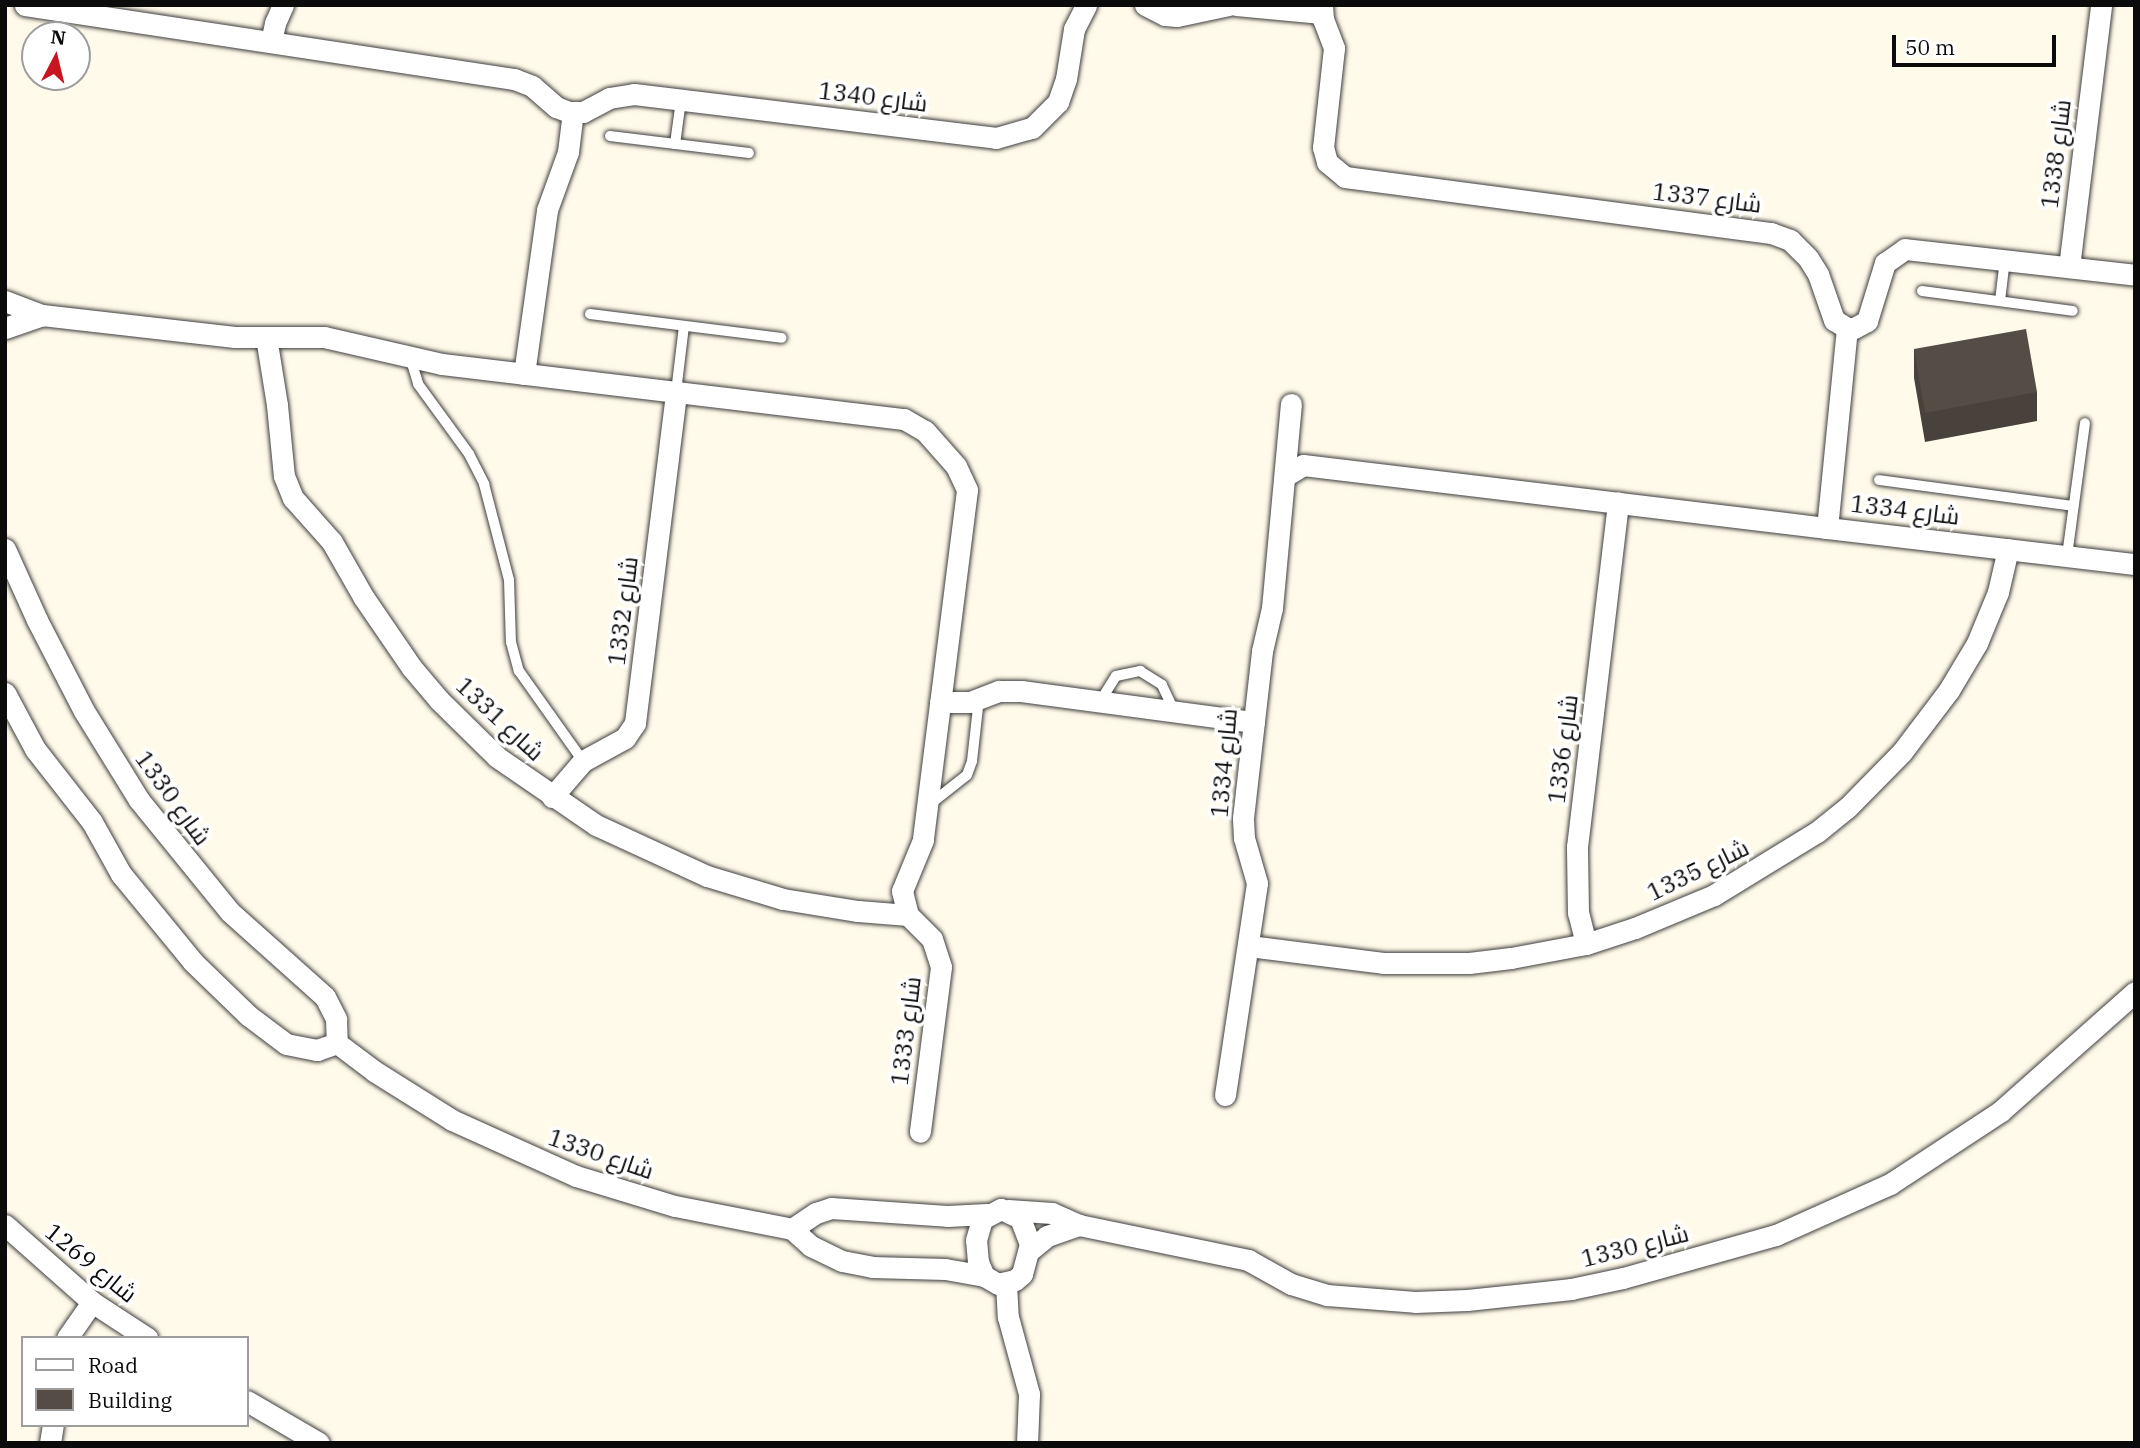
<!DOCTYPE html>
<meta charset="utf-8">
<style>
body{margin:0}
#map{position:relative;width:2140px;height:1448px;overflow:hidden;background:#fffae9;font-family:"IBM Plex Serif",Cairo,serif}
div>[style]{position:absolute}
.roads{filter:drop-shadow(0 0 2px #3e3e3e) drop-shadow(0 0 2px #3e3e3e)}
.lane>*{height:10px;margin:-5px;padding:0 5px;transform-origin:5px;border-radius:5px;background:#fff}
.street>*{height:21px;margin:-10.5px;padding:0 10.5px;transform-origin:10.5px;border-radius:10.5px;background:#fff}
.wall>*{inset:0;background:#49413c}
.building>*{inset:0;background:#554c46}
span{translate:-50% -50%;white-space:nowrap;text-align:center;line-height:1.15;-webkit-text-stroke:7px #fff;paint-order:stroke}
.street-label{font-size:24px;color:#0b0b0b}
.frame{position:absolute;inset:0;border:7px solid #0b0b0b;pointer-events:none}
.legend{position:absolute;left:21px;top:1336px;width:228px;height:91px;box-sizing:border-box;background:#fff;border:2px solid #9d9d9d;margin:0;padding:9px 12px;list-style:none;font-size:21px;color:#0b0b0b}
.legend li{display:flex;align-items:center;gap:14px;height:35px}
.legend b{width:35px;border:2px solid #9d9d9d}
.north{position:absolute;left:21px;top:21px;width:70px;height:70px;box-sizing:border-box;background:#fff;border:2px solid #9d9d9d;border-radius:50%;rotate:7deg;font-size:19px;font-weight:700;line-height:28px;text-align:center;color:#0b0b0b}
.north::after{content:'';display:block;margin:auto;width:24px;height:32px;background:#c81621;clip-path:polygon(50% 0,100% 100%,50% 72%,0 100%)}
.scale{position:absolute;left:1892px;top:35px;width:164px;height:32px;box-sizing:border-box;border:4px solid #0b0b0b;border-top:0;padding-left:9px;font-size:21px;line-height:24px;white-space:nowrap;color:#0b0b0b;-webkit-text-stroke:5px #fff;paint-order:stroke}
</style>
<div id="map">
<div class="roads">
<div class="lane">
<i style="left:610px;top:136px;width:140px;rotate:7deg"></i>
<i style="left:675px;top:144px;width:44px;rotate:-82.2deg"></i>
<i style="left:1922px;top:291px;width:152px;rotate:7.5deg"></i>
<i style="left:2000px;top:301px;width:42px;rotate:-83.2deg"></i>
<i style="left:590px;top:314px;width:193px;rotate:7.1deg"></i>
<i style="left:410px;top:357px;width:28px;rotate:73deg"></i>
<i style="left:418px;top:384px;width:87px;rotate:53.9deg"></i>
<i style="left:469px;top:454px;width:34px;rotate:63deg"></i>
<i style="left:484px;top:484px;width:99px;rotate:75.4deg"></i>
<i style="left:509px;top:580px;width:62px;rotate:88.2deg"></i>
<i style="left:511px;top:642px;width:30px;rotate:75deg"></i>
<i style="left:519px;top:671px;width:110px;rotate:54.6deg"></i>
<i style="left:676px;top:392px;width:66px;rotate:-83.1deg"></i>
<i style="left:1879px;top:480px;width:196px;rotate:7.6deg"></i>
<i style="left:2067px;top:556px;width:134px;rotate:-82.3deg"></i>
<i style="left:1101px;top:700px;width:28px;rotate:-58deg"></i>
<i style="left:1116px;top:676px;width:25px;rotate:-12deg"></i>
<i style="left:1140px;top:671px;width:26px;rotate:32deg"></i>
<i style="left:1162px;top:685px;width:26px;rotate:65deg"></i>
<i style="left:929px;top:805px;width:48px;rotate:-38.3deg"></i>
<i style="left:967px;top:775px;width:15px;rotate:-70deg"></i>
<i style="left:972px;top:761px;width:62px;rotate:-83.6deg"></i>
</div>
<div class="street">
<i style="left:25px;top:5px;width:495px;rotate:8.6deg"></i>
<i style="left:514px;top:79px;width:19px;rotate:21deg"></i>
<i style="left:532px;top:86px;width:32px;rotate:41deg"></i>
<i style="left:556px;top:107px;width:14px;rotate:21deg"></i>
<i style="left:569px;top:112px;width:14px"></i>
<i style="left:583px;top:112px;width:30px;rotate:-28deg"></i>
<i style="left:609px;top:98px;width:25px;rotate:-9deg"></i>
<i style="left:634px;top:94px;width:365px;rotate:6.9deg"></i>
<i style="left:996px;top:138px;width:37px;rotate:-16deg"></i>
<i style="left:1032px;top:128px;width:37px;rotate:-45deg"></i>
<i style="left:1058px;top:102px;width:24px;rotate:-71deg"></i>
<i style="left:1066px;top:79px;width:51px;rotate:-80.9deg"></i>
<i style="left:1074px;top:29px;width:27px;rotate:-63deg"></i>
<i style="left:1145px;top:5px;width:22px;rotate:27deg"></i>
<i style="left:1165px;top:15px;width:12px;rotate:5deg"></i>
<i style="left:1177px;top:16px;width:53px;rotate:-11.9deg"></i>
<i style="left:1236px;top:5px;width:86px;rotate:5.3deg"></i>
<i style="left:1322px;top:5px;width:14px;rotate:86deg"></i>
<i style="left:1323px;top:19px;width:31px;rotate:69deg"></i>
<i style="left:1334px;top:48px;width:100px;rotate:96.3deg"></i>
<i style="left:1323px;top:147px;width:16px;rotate:75deg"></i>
<i style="left:1327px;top:162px;width:23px;rotate:40deg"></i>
<i style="left:1345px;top:177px;width:430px;rotate:7.5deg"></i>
<i style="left:1771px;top:233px;width:20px;rotate:20deg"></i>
<i style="left:1790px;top:240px;width:25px;rotate:45deg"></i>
<i style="left:1808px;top:258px;width:19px;rotate:58deg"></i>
<i style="left:1818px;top:274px;width:49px;rotate:70.8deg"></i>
<i style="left:1834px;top:320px;width:15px;rotate:32deg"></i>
<i style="left:1847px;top:328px;width:7px"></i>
<i style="left:1854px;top:328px;width:15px;rotate:-28deg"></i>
<i style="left:1867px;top:321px;width:61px;rotate:-72.8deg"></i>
<i style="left:1885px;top:263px;width:24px;rotate:-35deg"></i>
<i style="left:1905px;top:249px;width:231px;rotate:6.4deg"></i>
<i style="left:271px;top:42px;width:19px;rotate:-78deg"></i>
<i style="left:275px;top:23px;width:20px;rotate:-66deg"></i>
<i style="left:2069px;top:267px;width:264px;rotate:-83deg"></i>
<i style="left:5px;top:301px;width:40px;rotate:21deg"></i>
<i style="left:42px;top:315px;width:194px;rotate:6.5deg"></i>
<i style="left:235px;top:337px;width:89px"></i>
<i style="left:324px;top:337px;width:121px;rotate:12.9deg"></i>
<i style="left:442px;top:364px;width:465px;rotate:6.8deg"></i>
<i style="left:904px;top:419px;width:24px;rotate:30deg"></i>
<i style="left:925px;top:431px;width:47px;rotate:48.5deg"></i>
<i style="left:956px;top:466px;width:26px;rotate:65deg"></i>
<i style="left:967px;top:490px;width:353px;rotate:97.2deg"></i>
<i style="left:923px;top:840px;width:55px;rotate:112.4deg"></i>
<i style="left:902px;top:891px;width:25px;rotate:76deg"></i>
<i style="left:908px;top:915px;width:34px;rotate:45deg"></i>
<i style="left:932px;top:939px;width:29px;rotate:72deg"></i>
<i style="left:941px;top:967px;width:166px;rotate:97.3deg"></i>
<i style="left:5px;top:328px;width:39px;rotate:-19deg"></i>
<i style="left:1847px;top:328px;width:201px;rotate:95.7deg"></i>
<i style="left:1827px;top:528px;width:310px;rotate:6.7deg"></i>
<i style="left:266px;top:337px;width:69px;rotate:80.8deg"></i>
<i style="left:277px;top:405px;width:71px;rotate:84.4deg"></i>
<i style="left:284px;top:476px;width:24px;rotate:68deg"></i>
<i style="left:293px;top:498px;width:59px;rotate:48.4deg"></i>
<i style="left:332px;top:542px;width:64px;rotate:60.3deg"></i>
<i style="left:364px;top:598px;width:85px;rotate:55.6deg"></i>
<i style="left:412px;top:668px;width:42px;rotate:49.8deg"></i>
<i style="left:439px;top:700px;width:81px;rotate:44.5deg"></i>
<i style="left:497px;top:757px;width:120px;rotate:34.5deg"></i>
<i style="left:596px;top:825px;width:122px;rotate:24.7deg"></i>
<i style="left:707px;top:876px;width:79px;rotate:16.8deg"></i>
<i style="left:783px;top:899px;width:76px;rotate:9.1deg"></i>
<i style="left:858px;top:911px;width:50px;rotate:4.6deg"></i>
<i style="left:524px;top:374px;width:166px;rotate:-82deg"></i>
<i style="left:547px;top:210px;width:62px;rotate:-70.1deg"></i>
<i style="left:568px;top:152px;width:39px;rotate:-83deg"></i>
<i style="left:1285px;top:476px;width:21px;rotate:-31deg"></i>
<i style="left:1303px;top:465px;width:528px;rotate:6.86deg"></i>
<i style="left:5px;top:549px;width:78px;rotate:65.7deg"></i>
<i style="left:37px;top:620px;width:102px;rotate:62.7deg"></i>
<i style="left:84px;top:711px;width:105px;rotate:58.3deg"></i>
<i style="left:139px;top:800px;width:144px;rotate:50.9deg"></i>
<i style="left:230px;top:912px;width:127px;rotate:41.8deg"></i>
<i style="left:325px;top:997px;width:25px;rotate:63deg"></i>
<i style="left:336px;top:1019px;width:24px;rotate:88deg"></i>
<i style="left:5px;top:693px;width:64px;rotate:61.8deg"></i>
<i style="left:35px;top:749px;width:93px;rotate:52deg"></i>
<i style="left:92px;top:822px;width:60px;rotate:60.9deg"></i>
<i style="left:121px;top:874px;width:114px;rotate:50.7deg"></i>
<i style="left:193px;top:962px;width:78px;rotate:44deg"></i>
<i style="left:249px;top:1016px;width:46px;rotate:37.1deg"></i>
<i style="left:286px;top:1044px;width:32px;rotate:11deg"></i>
<i style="left:317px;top:1050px;width:21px;rotate:-19deg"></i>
<i style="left:940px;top:702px;width:30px"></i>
<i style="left:970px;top:702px;width:31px;rotate:-21deg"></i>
<i style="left:999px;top:691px;width:22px"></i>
<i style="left:1021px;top:691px;width:235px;rotate:7.6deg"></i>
<i style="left:552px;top:797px;width:48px;rotate:-49.3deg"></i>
<i style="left:583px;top:761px;width:48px;rotate:-28.7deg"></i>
<i style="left:625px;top:738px;width:18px;rotate:-56deg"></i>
<i style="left:635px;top:723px;width:334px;rotate:-82.9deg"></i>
<i style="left:1586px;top:944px;width:32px;rotate:-104deg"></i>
<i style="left:1578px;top:913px;width:66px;rotate:-90.9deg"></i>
<i style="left:1577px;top:847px;width:347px;rotate:-83.2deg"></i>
<i style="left:1249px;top:946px;width:135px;rotate:7.2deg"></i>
<i style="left:1383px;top:963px;width:86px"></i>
<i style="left:1469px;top:963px;width:42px;rotate:-6.8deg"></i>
<i style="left:1511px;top:958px;width:76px;rotate:-10.6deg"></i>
<i style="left:1586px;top:944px;width:52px;rotate:-18.1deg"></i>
<i style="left:1635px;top:928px;width:86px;rotate:-22.7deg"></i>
<i style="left:1714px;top:895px;width:121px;rotate:-31.5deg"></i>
<i style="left:1817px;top:832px;width:38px;rotate:-39deg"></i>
<i style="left:1847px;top:808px;width:78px;rotate:-45.5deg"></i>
<i style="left:1902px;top:752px;width:78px;rotate:-52.8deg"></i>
<i style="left:1949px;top:690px;width:55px;rotate:-59.2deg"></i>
<i style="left:1977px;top:643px;width:55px;rotate:-67.6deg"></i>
<i style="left:1998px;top:592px;width:44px;rotate:-76.9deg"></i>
<i style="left:337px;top:1043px;width:46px;rotate:37.1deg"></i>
<i style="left:374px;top:1071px;width:92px;rotate:32.1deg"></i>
<i style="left:452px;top:1120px;width:136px;rotate:24.3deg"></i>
<i style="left:576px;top:1176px;width:103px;rotate:16.9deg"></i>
<i style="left:675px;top:1206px;width:119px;rotate:11.1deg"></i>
<i style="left:792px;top:1229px;width:25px;rotate:42deg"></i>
<i style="left:811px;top:1246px;width:34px;rotate:26deg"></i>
<i style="left:842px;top:1261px;width:31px;rotate:11deg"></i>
<i style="left:872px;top:1267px;width:73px;rotate:1.6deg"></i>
<i style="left:945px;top:1269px;width:40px;rotate:10deg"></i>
<i style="left:1225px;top:1095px;width:214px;rotate:-81.4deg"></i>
<i style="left:1257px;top:883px;width:47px;rotate:-106.1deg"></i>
<i style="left:1244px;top:838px;width:20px;rotate:-93deg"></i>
<i style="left:1243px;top:818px;width:168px;rotate:-83.5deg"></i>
<i style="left:1262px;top:651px;width:44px;rotate:-76.9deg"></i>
<i style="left:1272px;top:608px;width:205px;rotate:-84.7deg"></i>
<i style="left:1001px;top:1209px;width:21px;rotate:25deg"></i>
<i style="left:1020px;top:1218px;width:28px;rotate:69deg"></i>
<i style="left:1030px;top:1244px;width:31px;rotate:105deg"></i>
<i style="left:1022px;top:1274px;width:9px;rotate:139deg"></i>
<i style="left:1015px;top:1280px;width:17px;rotate:167deg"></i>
<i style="left:998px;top:1284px;width:16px;rotate:-150deg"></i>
<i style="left:984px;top:1276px;width:15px;rotate:-113deg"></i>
<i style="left:978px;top:1262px;width:22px;rotate:-95deg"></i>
<i style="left:976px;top:1240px;width:22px;rotate:-74deg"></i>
<i style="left:982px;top:1219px;width:21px;rotate:-28deg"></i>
<i style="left:1008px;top:1210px;width:44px;rotate:3.9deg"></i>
<i style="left:1052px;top:1213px;width:30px;rotate:24deg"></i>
<i style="left:1079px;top:1225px;width:173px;rotate:11.7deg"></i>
<i style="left:1248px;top:1260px;width:49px;rotate:29.2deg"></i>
<i style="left:1291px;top:1284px;width:38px;rotate:17deg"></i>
<i style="left:1327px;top:1295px;width:88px;rotate:4.5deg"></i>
<i style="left:1415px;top:1302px;width:52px;rotate:-2.2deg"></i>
<i style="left:1467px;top:1300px;width:105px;rotate:-6deg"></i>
<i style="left:1571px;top:1289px;width:53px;rotate:-11.9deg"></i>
<i style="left:1623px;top:1278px;width:159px;rotate:-15.7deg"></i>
<i style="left:1776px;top:1235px;width:125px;rotate:-24.1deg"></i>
<i style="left:1890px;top:1184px;width:133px;rotate:-33.3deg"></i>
<i style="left:2001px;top:1111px;width:179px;rotate:-41.6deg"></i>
<i style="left:5px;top:1225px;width:116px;rotate:41.5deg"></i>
<i style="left:92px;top:1302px;width:66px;rotate:33.2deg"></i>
<i style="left:792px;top:1229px;width:29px;rotate:-34deg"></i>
<i style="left:816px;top:1213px;width:16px;rotate:-18deg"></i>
<i style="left:831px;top:1208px;width:116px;rotate:3.9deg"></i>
<i style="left:947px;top:1216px;width:40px;rotate:-2.9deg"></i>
<i style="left:1030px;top:1250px;width:22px;rotate:-39deg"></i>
<i style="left:1047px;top:1236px;width:34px;rotate:-19deg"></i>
<i style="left:1006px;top:1283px;width:34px;rotate:87deg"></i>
<i style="left:1008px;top:1317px;width:80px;rotate:74.7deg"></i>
<i style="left:1029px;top:1394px;width:49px;rotate:92.3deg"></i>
<i style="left:67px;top:1338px;width:44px;rotate:-55.2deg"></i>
<i style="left:247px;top:1401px;width:83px;rotate:30.3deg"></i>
<i style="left:50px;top:1443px;width:18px;rotate:-81deg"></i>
</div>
</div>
<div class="wall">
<i style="clip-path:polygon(1914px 349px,2037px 392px,2037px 421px,1925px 442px,1914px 378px)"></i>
</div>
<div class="building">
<i style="clip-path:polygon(2026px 329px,2037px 392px,1925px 413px,1914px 349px)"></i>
</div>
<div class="street-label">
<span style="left:873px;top:97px;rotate:7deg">شارع 1340</span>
<span style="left:2056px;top:154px;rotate:-83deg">شارع 1338</span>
<span style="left:1707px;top:198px;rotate:7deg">شارع 1337</span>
<span style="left:1905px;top:510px;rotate:7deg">شارع 1334</span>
<span style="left:623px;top:611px;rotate:-83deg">شارع 1332</span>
<span style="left:500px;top:719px;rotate:43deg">شارع 1331</span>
<span style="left:1563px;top:749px;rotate:-83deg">شارع 1336</span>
<span style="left:1224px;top:763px;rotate:-85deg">شارع 1334</span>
<span style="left:173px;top:798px;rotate:54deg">شارع 1330</span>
<span style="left:1698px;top:870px;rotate:-26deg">شارع 1335</span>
<span style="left:906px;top:1031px;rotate:-83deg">شارع 1333</span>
<span style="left:601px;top:1154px;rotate:19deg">شارع 1330</span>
<span style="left:1635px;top:1246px;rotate:-14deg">شارع 1330</span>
<span style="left:91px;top:1263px;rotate:39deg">شارع 1269</span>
</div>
<div class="frame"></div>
<ul class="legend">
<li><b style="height:9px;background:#fff"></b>Road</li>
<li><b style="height:19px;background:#554c46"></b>Building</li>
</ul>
<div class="north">N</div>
<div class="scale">50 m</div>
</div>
